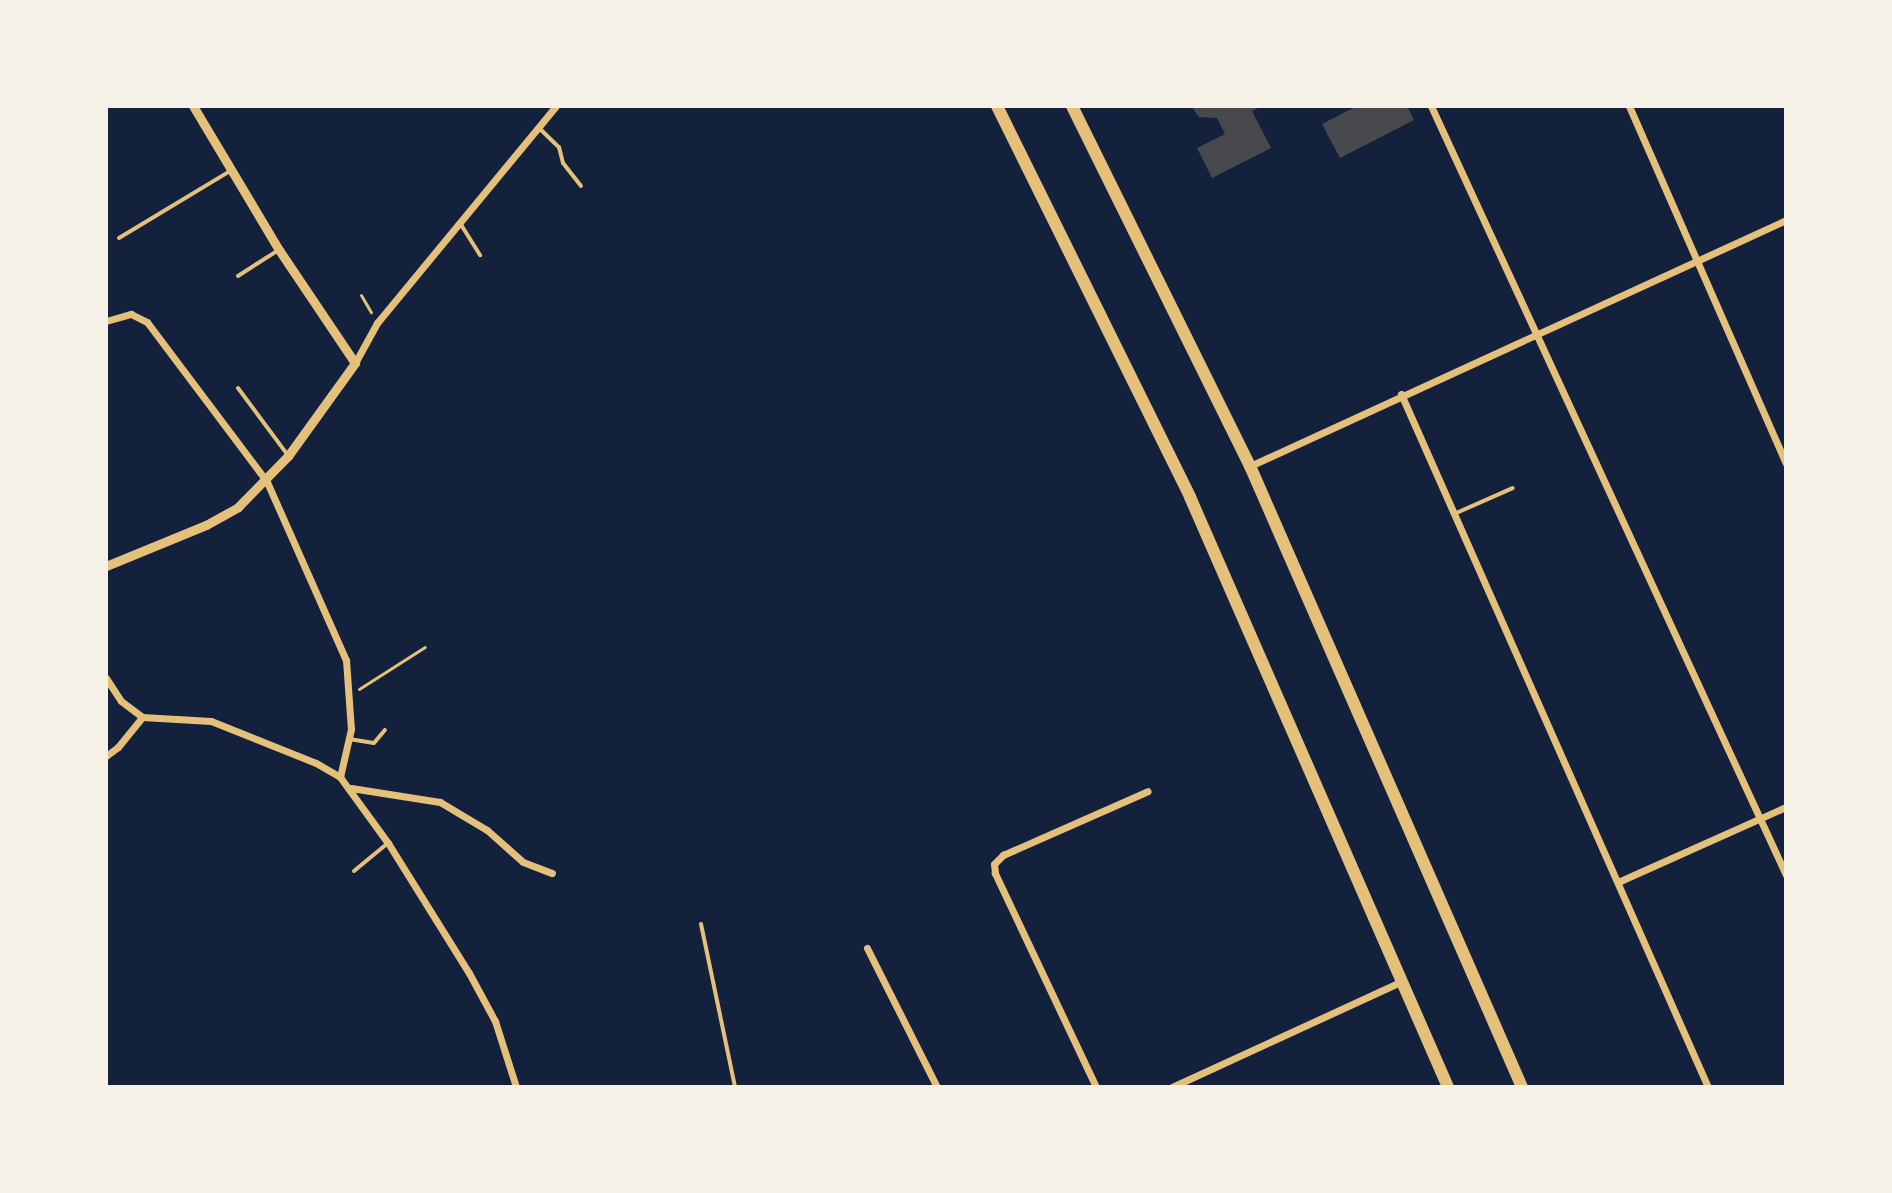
<!DOCTYPE html>
<style>
body{margin:0}
#map{position:relative;width:1892px;height:1193px;overflow:hidden;background:#14213d;font-family:"Fira Sans",sans-serif}
div>[style]{position:absolute}
.building>*{inset:0;background:#48494c}
.path>*{height:3px;margin:-1.5px;padding:0 1.5px;transform-origin:1.5px;border-radius:1.5px;background:#e5c07b}
.service>*{height:4px;margin:-2px;padding:0 2px;transform-origin:2px;border-radius:2px;background:#e5c07b}
.minor>*{height:7px;margin:-3.5px;padding:0 3.5px;transform-origin:3.5px;border-radius:3.5px;background:#e5c07b}
.tertiary>*{height:9px;margin:-4.5px;padding:0 4.5px;transform-origin:4.5px;border-radius:4.5px;background:#e5c07b}
.trunk>*{height:12px;margin:-6px;padding:0 6px;transform-origin:6px;border-radius:6px;background:#e5c07b}
span{translate:-50% -50%;white-space:nowrap;text-align:center;line-height:1.15;-webkit-text-stroke:8px #f6f1e7;paint-order:stroke}
.frame{position:absolute;inset:0;border:108px solid #f6f1e7;pointer-events:none}
</style>
<div id="map">
<div class="building">
<i style="clip-path:polygon(1191px 106px,1262px 106px,1252px 111px,1271px 148px,1212px 178px,1197px 148px,1225px 134px,1217px 118px,1199px 117px)"></i>
<i style="clip-path:polygon(1357px 106px,1407px 106px,1414px 120px,1340px 158px,1322px 124px)"></i>
</div>
<div class="path">
<i style="left:361px;top:295px;width:20px;rotate:60deg"></i>
<i style="left:359px;top:689px;width:78px;rotate:-32.5deg"></i>
</div>
<div class="service">
<i style="left:539px;top:128px;width:28px;rotate:44deg"></i>
<i style="left:559px;top:147px;width:16px;rotate:76deg"></i>
<i style="left:563px;top:163px;width:29px;rotate:52deg"></i>
<i style="left:460px;top:223px;width:38px;rotate:58deg"></i>
<i style="left:119px;top:238px;width:130px;rotate:-31.1deg"></i>
<i style="left:238px;top:276px;width:46px;rotate:-32.7deg"></i>
<i style="left:238px;top:388px;width:82px;rotate:53.4deg"></i>
<i style="left:1454px;top:514px;width:64px;rotate:-23.8deg"></i>
<i style="left:349px;top:739px;width:25px;rotate:9deg"></i>
<i style="left:374px;top:743px;width:17px;rotate:-50deg"></i>
<i style="left:354px;top:871px;width:44px;rotate:-39.5deg"></i>
<i style="left:701px;top:924px;width:167px;rotate:78.2deg"></i>
</div>
<div class="minor">
<i style="left:1431px;top:106px;width:847px;rotate:65.22deg"></i>
<i style="left:1629px;top:106px;width:390px;rotate:66.3deg"></i>
<i style="left:106px;top:321px;width:26px;rotate:-16deg"></i>
<i style="left:131px;top:314px;width:18px;rotate:27deg"></i>
<i style="left:147px;top:322px;width:200px;rotate:53.1deg"></i>
<i style="left:267px;top:482px;width:195px;rotate:66.1deg"></i>
<i style="left:346px;top:660px;width:69px;rotate:85.9deg"></i>
<i style="left:351px;top:729px;width:49px;rotate:102.9deg"></i>
<i style="left:355px;top:363px;width:46px;rotate:-61.2deg"></i>
<i style="left:377px;top:323px;width:281px;rotate:-50.5deg"></i>
<i style="left:1401px;top:394px;width:758px;rotate:66.11deg"></i>
<i style="left:1250px;top:466px;width:590px;rotate:-24.65deg"></i>
<i style="left:106px;top:678px;width:27px;rotate:57deg"></i>
<i style="left:121px;top:701px;width:26px;rotate:37deg"></i>
<i style="left:142px;top:717px;width:69px;rotate:3.3deg"></i>
<i style="left:211px;top:721px;width:113px;rotate:21.8deg"></i>
<i style="left:316px;top:763px;width:28px;rotate:30deg"></i>
<i style="left:340px;top:777px;width:82px;rotate:54deg"></i>
<i style="left:388px;top:843px;width:153px;rotate:58.1deg"></i>
<i style="left:469px;top:973px;width:55px;rotate:61.6deg"></i>
<i style="left:495px;top:1021px;width:69px;rotate:72.3deg"></i>
<i style="left:106px;top:756px;width:15px;rotate:-37deg"></i>
<i style="left:118px;top:747px;width:38px;rotate:-51deg"></i>
<i style="left:351px;top:788px;width:90px;rotate:8.9deg"></i>
<i style="left:440px;top:802px;width:55px;rotate:30.8deg"></i>
<i style="left:487px;top:830px;width:48px;rotate:41.6deg"></i>
<i style="left:523px;top:862px;width:31px;rotate:21deg"></i>
<i style="left:1618px;top:882px;width:184px;rotate:-24.1deg"></i>
<i style="left:867px;top:948px;width:156px;rotate:63.3deg"></i>
<i style="left:1096px;top:1087px;width:237px;rotate:-115.3deg"></i>
<i style="left:995px;top:873px;width:9px;rotate:-96deg"></i>
<i style="left:994px;top:864px;width:13px;rotate:-45deg"></i>
<i style="left:1003px;top:855px;width:158px;rotate:-23.8deg"></i>
<i style="left:1172px;top:1087px;width:253px;rotate:-24.7deg"></i>
</div>
<div class="tertiary">
<i style="left:106px;top:566px;width:108px;rotate:-22.3deg"></i>
<i style="left:206px;top:525px;width:37px;rotate:-29deg"></i>
<i style="left:238px;top:507px;width:71px;rotate:-45.6deg"></i>
<i style="left:288px;top:456px;width:115px;rotate:-54.2deg"></i>
<i style="left:355px;top:363px;width:136px;rotate:-123.9deg"></i>
<i style="left:279px;top:250px;width:168px;rotate:-120.8deg"></i>
</div>
<div class="trunk">
<i style="left:997px;top:106px;width:436px;rotate:63.7deg"></i>
<i style="left:1190px;top:497px;width:644px;rotate:66.38deg"></i>
<i style="left:1072px;top:106px;width:402px;rotate:63.7deg"></i>
<i style="left:1250px;top:466px;width:678px;rotate:66.35deg"></i>
</div>
<div class="frame"></div>
</div>
